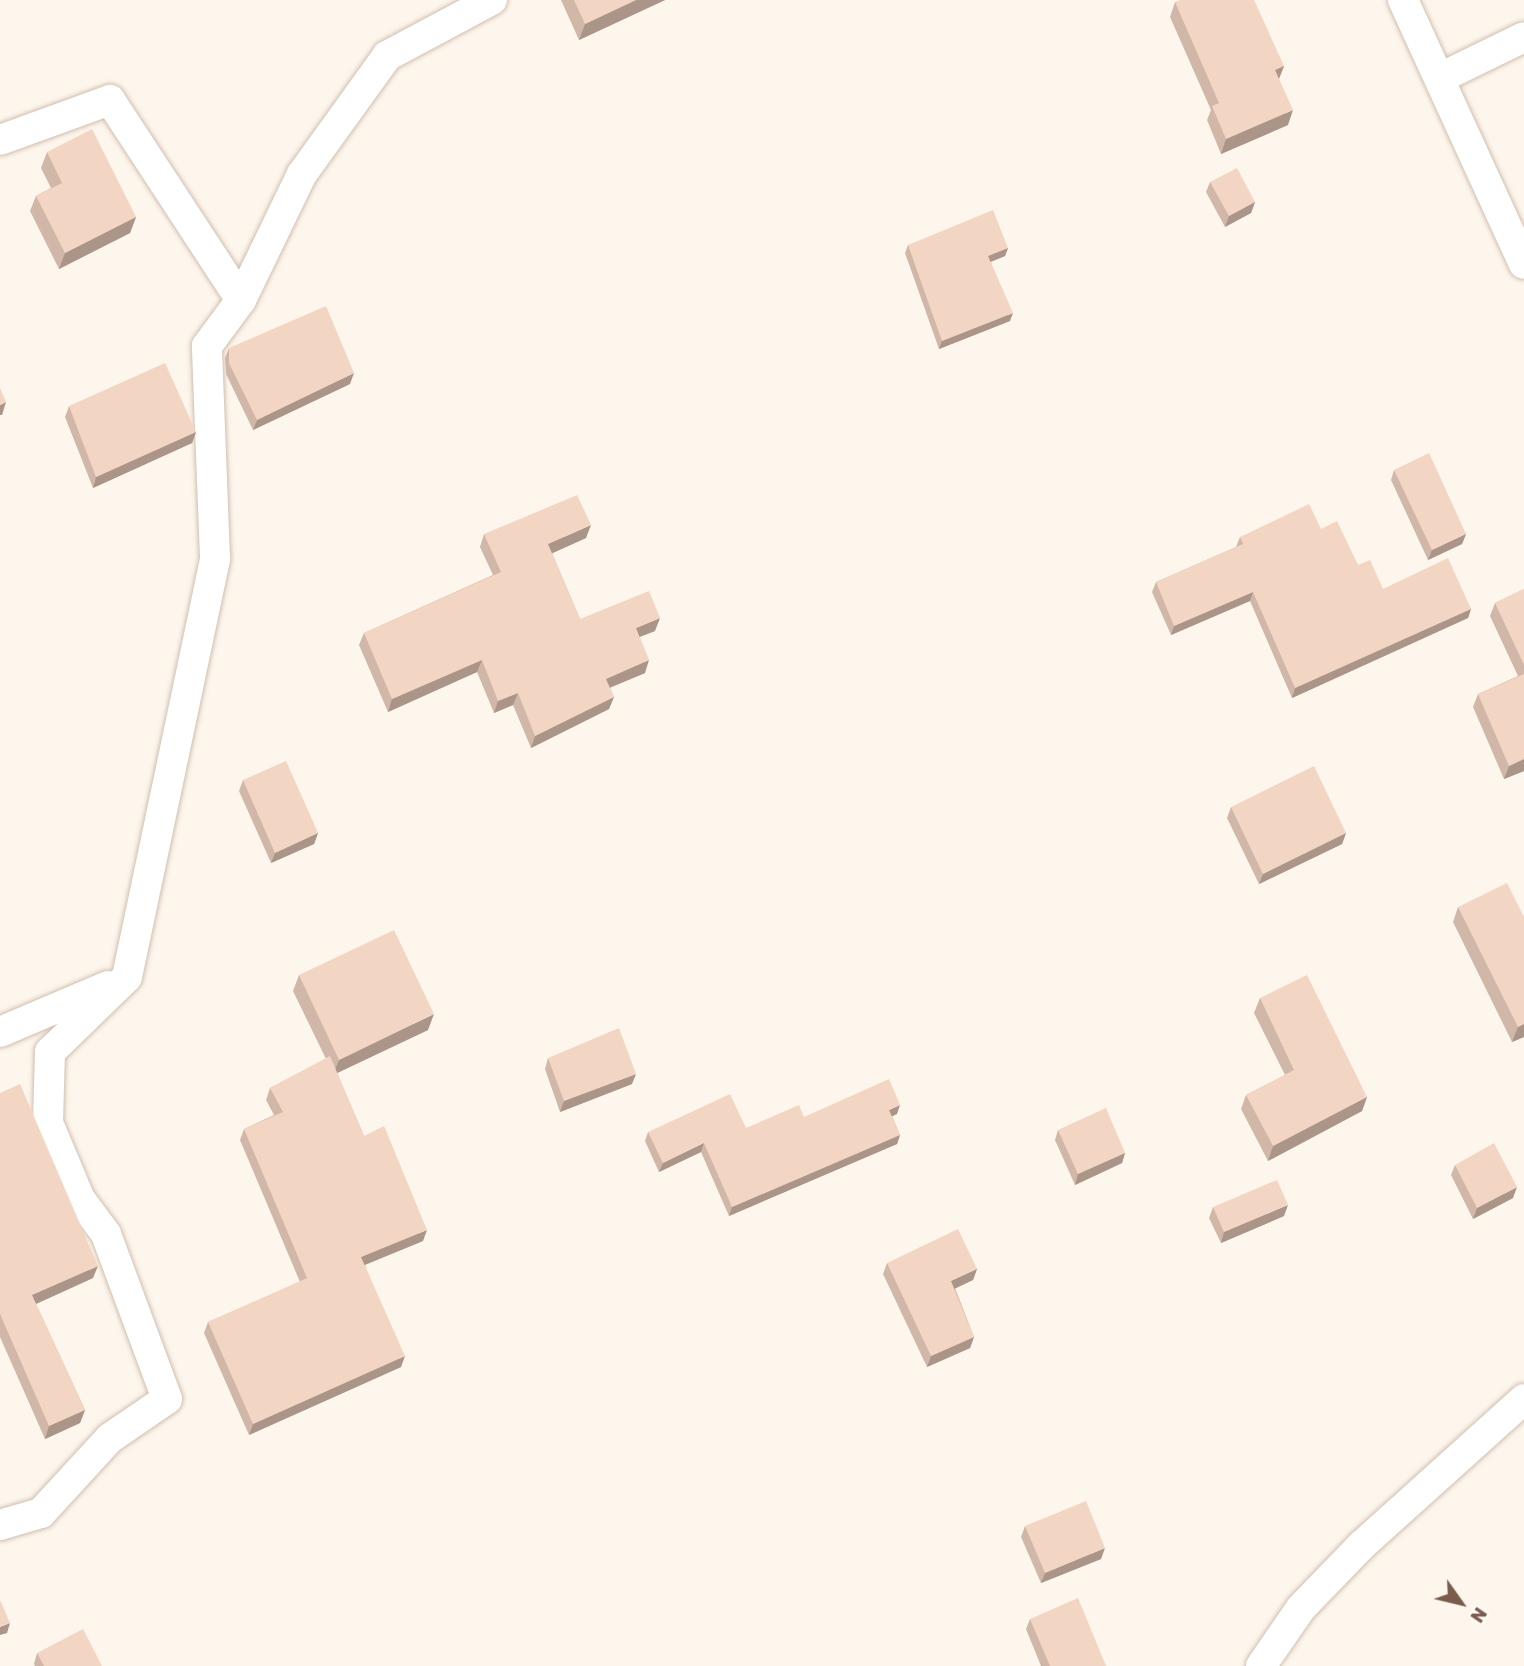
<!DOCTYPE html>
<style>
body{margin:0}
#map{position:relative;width:1524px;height:1666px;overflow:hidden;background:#fdf6ec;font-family:Rubik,sans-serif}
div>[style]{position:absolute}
.roads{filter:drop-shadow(0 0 2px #d1beb0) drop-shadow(0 0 2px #d1beb0)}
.street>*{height:30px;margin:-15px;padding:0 15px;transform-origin:15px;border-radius:15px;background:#fff}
.wall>*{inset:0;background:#d1b7a8}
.shaded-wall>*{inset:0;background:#aa9588}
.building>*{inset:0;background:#f3d5c3}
span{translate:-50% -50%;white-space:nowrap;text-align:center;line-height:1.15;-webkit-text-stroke:6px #fffaf3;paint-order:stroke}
.north{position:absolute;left:1426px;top:1568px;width:70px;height:70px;-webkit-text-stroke:5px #fffaf3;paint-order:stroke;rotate:124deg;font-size:19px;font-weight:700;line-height:28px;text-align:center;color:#7a5c4d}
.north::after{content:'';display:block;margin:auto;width:24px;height:32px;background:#7a5c4d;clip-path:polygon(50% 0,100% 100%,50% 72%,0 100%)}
</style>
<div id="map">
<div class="roads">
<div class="street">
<i style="left:1403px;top:0;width:290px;rotate:65.4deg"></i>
<i style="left:1440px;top:78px;width:93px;rotate:-26deg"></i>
<i style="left:0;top:140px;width:117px;rotate:-20deg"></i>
<i style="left:110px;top:100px;width:239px;rotate:56.8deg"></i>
<i style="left:241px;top:300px;width:140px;rotate:-64.2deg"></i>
<i style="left:302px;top:174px;width:145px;rotate:-54.2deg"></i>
<i style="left:387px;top:56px;width:119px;rotate:-28.1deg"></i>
<i style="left:0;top:1032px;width:117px;rotate:-23.1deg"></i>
<i style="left:0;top:1525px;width:43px;rotate:-16.3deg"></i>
<i style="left:41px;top:1513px;width:102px;rotate:-47.4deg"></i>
<i style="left:110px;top:1438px;width:69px;rotate:-34.4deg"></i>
<i style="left:167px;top:1399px;width:176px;rotate:-110.3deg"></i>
<i style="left:106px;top:1234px;width:44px;rotate:-126.6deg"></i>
<i style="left:80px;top:1199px;width:82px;rotate:-112.8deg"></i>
<i style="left:48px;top:1123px;width:71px;rotate:-88.4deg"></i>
<i style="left:50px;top:1052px;width:107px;rotate:-44.2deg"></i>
<i style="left:127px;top:977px;width:428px;rotate:-78.1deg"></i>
<i style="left:215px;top:558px;width:212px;rotate:-92.2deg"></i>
<i style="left:207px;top:346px;width:57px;rotate:-53.5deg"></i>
<i style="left:1261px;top:1666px;width:70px;rotate:-55.4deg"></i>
<i style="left:1301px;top:1608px;width:88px;rotate:-45.9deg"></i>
<i style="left:1362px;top:1545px;width:218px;rotate:-42deg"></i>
</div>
</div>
<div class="wall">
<i style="clip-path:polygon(561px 0,665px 0,579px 40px)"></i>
<i style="clip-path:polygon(1175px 2px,1284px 66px,1279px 79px,1288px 125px,1221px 154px,1207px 120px,1211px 110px,1170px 17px)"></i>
<i style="clip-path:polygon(47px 152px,136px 217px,130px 233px,59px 269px,30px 211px,36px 196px,51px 188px,41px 168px)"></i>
<i style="clip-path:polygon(1210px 182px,1255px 202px,1251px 213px,1225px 227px,1206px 192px)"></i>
<i style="clip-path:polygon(908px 245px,1008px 248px,1005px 256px,991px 262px,1010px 321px,939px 349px,905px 253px)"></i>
<i style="clip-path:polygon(229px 348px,350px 384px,253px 430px,226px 374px,225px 358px)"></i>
<i style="clip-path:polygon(69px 406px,196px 432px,192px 443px,93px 488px,65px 417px)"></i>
<i style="clip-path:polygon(1394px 470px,1466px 534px,1462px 544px,1428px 560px,1391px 480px)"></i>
<i style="clip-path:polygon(1321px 529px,1383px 589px,1471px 609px,1468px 618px,1292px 698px,1250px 601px,1171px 635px,1152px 592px,1156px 582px,1236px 547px,1240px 537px)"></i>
<i style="clip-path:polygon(484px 534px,586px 538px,552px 553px,580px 619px,655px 631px,640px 637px,645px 673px,610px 688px,614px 697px,609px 709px,531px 748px,513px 705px,494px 713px,477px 672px,388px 712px,359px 645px,364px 633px,493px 575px,480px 547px)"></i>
<i style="clip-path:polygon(1524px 589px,1524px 771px,1504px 779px,1473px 707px,1478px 694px,1518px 676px,1490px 616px,1495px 603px)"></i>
<i style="clip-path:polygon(243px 780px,318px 833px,314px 844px,271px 863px,239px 791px)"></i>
<i style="clip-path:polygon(1231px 807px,1346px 833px,1342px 844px,1259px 884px,1227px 818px)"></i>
<i style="clip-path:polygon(1458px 907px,1524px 917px,1524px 1037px,1512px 1042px,1453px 922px)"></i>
<i style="clip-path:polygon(299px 975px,428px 1030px,337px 1073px,364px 1136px,423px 1241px,365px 1265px,401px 1367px,249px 1435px,204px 1333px,208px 1322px,300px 1282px,240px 1140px,244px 1129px,274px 1115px,266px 1100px,270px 1088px,326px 1059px,293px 991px)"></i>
<i style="clip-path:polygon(1260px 998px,1367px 1097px,1362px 1111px,1268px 1161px,1241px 1109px,1246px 1095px,1285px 1075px,1254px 1013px)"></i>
<i style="clip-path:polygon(548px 1058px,632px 1084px,560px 1112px,545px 1069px)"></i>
<i style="clip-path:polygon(0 1093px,93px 1278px,36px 1304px,85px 1410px,80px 1423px,45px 1439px,0 1337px)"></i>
<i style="clip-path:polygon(897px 1114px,892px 1116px,900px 1135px,897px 1144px,729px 1216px,701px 1152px,659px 1172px,645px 1141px,648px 1132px,746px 1128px,804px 1117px)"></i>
<i style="clip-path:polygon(1058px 1130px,1125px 1153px,1122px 1163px,1075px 1185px,1055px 1140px)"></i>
<i style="clip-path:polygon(1455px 1165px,1513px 1198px,1473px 1219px,1451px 1175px)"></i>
<i style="clip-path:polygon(1213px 1207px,1284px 1216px,1221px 1243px,1209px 1218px)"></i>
<i style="clip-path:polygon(887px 1263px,977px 1269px,973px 1280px,955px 1288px,974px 1337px,970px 1348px,927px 1367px,883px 1274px)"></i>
<i style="clip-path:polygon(1025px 1526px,1101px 1559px,1041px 1583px,1021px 1537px)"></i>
<i style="clip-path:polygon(1030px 1619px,1106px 1666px,1041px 1666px,1026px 1629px)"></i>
<i style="clip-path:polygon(37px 1653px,102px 1666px,35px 1666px,34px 1664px)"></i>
</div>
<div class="shaded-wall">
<i style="clip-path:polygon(636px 0,665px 0,579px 40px,585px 24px)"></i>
<i style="clip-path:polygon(1284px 66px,1278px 81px,1275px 70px)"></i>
<i style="clip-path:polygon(1293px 110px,1288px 125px,1221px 154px,1226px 139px)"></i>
<i style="clip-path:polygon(1255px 202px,1251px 213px,1225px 227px,1229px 216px)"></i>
<i style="clip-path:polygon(136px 217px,130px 233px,59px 269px,65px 253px)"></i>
<i style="clip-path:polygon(1008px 248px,1005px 256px,985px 264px,988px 256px)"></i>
<i style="clip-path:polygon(1013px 313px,1010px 321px,939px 349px,942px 341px)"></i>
<i style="clip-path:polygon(354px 373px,350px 384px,253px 430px,257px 420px)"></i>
<i style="clip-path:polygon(6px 402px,2px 415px,0 415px,0 405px)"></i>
<i style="clip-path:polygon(196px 432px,192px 443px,93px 488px,96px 477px)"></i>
<i style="clip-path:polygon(591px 525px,586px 538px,544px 557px,548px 544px)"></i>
<i style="clip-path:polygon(1466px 534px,1462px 544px,1428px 560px,1432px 550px)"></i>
<i style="clip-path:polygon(1253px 592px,1250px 601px,1171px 635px,1174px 626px)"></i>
<i style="clip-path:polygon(1471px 609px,1468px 618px,1292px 698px,1295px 688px)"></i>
<i style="clip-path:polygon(660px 618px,655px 631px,631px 640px,636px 628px)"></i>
<i style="clip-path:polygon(482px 660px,477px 672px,388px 712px,392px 699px)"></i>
<i style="clip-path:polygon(649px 660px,645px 673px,601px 691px,606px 679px)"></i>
<i style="clip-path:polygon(518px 693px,513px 705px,494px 713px,498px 701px)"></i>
<i style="clip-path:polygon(614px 697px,609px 709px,531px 748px,535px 736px)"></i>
<i style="clip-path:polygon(1524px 759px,1524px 771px,1504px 779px,1509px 766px)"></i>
<i style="clip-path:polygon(318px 833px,314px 844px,271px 863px,275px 853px)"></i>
<i style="clip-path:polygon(1346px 833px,1342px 844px,1259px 884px,1263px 874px)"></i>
<i style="clip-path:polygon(434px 1014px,428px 1030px,333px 1075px,339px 1060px)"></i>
<i style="clip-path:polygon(1524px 1024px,1524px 1037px,1512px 1042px,1518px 1027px)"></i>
<i style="clip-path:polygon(636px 1074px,632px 1084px,560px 1112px,564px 1101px)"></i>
<i style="clip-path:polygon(1367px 1097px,1362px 1111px,1268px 1161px,1273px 1146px)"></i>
<i style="clip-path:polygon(900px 1105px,897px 1114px,886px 1119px,889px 1110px)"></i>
<i style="clip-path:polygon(900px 1135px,897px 1144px,729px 1216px,732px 1207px)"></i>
<i style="clip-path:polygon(704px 1143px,701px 1152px,659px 1172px,663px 1163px)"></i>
<i style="clip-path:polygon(1125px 1153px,1122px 1163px,1075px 1185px,1078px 1174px)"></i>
<i style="clip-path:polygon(1517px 1187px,1513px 1198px,1473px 1219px,1477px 1208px)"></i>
<i style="clip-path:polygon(1288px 1205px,1284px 1216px,1221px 1243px,1224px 1232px)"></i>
<i style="clip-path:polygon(427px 1230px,423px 1241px,357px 1268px,361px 1257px)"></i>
<i style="clip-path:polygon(98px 1266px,93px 1278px,27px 1308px,32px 1295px)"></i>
<i style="clip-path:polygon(977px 1269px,973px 1280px,948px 1292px,951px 1281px)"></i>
<i style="clip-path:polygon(974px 1337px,970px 1348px,927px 1367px,931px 1356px)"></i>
<i style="clip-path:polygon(405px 1356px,401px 1367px,249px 1435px,253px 1424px)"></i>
<i style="clip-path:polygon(85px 1410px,80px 1423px,45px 1439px,49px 1426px)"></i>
<i style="clip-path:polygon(1105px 1548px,1101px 1559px,1041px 1583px,1045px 1573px)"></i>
<i style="clip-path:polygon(10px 1623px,7px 1633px,0 1635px,0 1627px)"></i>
</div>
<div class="building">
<i style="clip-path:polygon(574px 0,636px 0,585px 24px)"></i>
<i style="clip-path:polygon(1180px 0,1254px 0,1284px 66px,1275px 70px,1293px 110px,1226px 139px,1212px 106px,1219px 103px,1175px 2px)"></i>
<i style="clip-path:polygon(92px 129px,136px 217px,65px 253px,36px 196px,62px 183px,47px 152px)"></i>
<i style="clip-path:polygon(1237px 168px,1255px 202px,1229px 216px,1210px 182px)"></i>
<i style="clip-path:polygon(993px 210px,1008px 248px,988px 256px,1013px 313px,942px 341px,908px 245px)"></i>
<i style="clip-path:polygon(326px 306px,354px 373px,257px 420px,229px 363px,229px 348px)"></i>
<i style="clip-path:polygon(165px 363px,196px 432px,96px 477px,69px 406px)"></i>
<i style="clip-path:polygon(0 388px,6px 402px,0 405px)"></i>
<i style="clip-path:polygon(1429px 453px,1466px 534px,1432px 550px,1394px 470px)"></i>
<i style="clip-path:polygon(577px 495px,591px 525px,548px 544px,580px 619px,649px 591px,660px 618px,636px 628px,649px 660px,606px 679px,614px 697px,535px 736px,518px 693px,498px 701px,482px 660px,392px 699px,364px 633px,501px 572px,484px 534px)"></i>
<i style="clip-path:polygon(1309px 504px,1321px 529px,1337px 521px,1358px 565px,1370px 560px,1383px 589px,1448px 558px,1471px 609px,1295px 688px,1253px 592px,1174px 626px,1156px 582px,1243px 544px,1240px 537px)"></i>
<i style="clip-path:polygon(1524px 589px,1524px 665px,1495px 603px)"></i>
<i style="clip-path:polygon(1524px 674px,1524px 759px,1509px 766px,1478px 694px)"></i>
<i style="clip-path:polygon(286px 761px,318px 833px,275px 853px,243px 780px)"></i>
<i style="clip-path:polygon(1314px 766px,1346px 833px,1263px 874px,1231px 807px)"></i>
<i style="clip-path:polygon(1507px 883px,1524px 917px,1524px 1024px,1518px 1027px,1458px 907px)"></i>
<i style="clip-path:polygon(394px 930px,434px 1014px,339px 1060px,299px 975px)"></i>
<i style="clip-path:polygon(1307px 975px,1367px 1097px,1273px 1146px,1246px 1095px,1294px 1070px,1260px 998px)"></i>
<i style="clip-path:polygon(619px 1028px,636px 1074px,564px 1101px,548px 1058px)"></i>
<i style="clip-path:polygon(330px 1056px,364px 1136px,384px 1126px,427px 1230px,361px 1257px,405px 1356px,253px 1424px,208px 1322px,307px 1278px,244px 1129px,283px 1112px,270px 1088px)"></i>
<i style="clip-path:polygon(889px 1079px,900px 1105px,889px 1110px,900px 1135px,732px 1207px,704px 1143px,663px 1163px,648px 1132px,730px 1094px,746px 1128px,799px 1105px,804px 1117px)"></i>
<i style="clip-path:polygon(20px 1084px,98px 1266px,32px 1295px,85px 1410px,49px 1426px,0 1314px,0 1093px)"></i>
<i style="clip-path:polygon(1106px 1108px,1125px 1153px,1078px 1174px,1058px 1130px)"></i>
<i style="clip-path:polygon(1494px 1143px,1517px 1187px,1477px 1208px,1455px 1165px)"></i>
<i style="clip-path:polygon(1277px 1180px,1288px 1205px,1224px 1232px,1213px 1207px)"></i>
<i style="clip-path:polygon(958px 1229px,977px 1269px,951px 1281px,974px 1337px,931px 1356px,887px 1263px)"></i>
<i style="clip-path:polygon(1086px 1501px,1105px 1548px,1045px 1573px,1025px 1526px)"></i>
<i style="clip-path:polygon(1078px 1598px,1106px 1666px,1050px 1666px,1030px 1619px)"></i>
<i style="clip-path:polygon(0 1600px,10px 1623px,0 1627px)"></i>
<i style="clip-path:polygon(83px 1629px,102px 1666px,44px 1666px,37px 1653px)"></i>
</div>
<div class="north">N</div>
</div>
